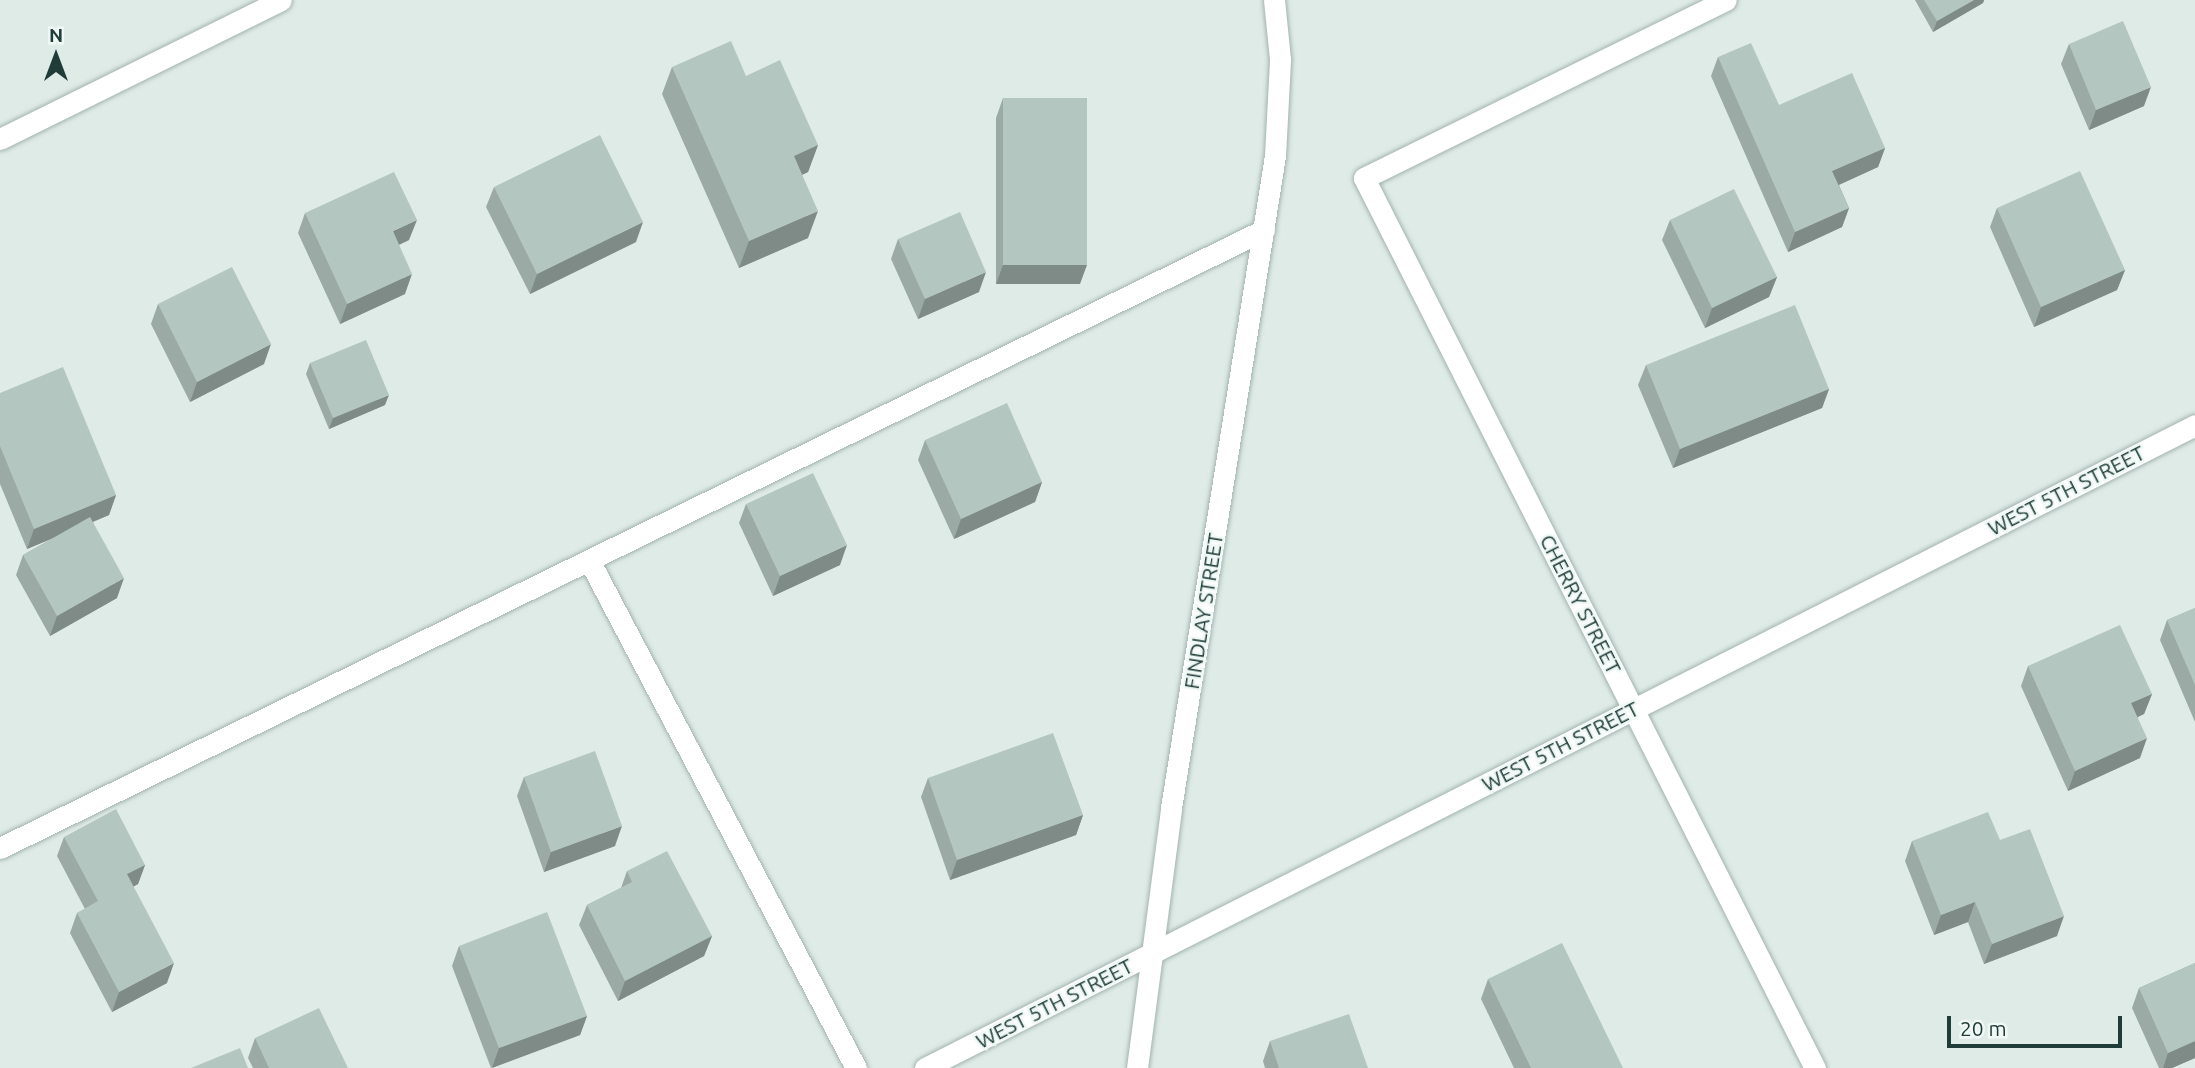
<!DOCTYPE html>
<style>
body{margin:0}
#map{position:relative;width:2195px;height:1068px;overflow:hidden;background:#dfebe7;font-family:Ubuntu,sans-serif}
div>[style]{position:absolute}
.roads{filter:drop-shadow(0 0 2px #a2b3af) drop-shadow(0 0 2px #a2b3af)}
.service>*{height:21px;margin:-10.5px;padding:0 10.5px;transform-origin:10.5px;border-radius:10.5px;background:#fff}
.minor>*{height:21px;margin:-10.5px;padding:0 10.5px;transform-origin:10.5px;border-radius:10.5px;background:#fff}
.secondary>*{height:21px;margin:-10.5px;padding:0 10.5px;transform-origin:10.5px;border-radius:10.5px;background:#fff}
.wall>*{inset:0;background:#9baaa5}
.shaded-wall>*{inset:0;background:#7e8b86}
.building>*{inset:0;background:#b4c6c0}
span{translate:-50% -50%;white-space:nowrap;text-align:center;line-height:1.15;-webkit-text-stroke:5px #f0f8f5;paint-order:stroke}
.street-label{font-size:21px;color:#1f3c38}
.north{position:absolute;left:21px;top:21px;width:70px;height:70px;-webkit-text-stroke:5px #f0f8f5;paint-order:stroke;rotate:0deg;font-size:19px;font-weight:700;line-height:28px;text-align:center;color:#1f3c38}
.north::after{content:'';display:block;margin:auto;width:24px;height:32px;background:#1f3c38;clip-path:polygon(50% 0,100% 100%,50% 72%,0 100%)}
.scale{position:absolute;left:1947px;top:1016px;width:175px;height:32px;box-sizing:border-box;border:4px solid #1f3c38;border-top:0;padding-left:9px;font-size:21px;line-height:24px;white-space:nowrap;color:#1f3c38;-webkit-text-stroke:5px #f0f8f5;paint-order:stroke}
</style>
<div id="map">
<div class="roads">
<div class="service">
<i style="left:1364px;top:178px;width:403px;rotate:-26.2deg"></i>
<i style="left:590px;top:562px;width:572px;rotate:62.27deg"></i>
<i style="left:0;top:848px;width:1407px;rotate:-26.06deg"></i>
</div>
<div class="minor">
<i style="left:1364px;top:178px;width:998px;rotate:63.13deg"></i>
<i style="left:925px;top:1068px;width:1423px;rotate:-26.85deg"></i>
<i style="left:1137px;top:1068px;width:262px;rotate:-82.5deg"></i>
<i style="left:1171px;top:808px;width:660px;rotate:-80.94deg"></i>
<i style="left:1275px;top:156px;width:97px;rotate:-87deg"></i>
<i style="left:1280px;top:59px;width:59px;rotate:-95.8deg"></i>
</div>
<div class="secondary">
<i style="left:0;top:139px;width:313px;rotate:-26.3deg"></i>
</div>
</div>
<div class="wall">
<i style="clip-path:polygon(1915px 0,1984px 0,1983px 3px,1933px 32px)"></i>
<i style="clip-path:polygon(2069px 44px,2144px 106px,2089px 130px,2061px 64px)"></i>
<i style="clip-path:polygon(1718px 57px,1779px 105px,1885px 148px,1878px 167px,1839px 185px,1849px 208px,1842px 227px,1788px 252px,1711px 76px)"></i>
<i style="clip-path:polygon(672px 67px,746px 76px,818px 145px,808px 172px,802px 175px,808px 238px,739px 268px,662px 94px)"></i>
<i style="clip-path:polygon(1003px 98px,1080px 284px,996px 284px,996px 118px)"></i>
<i style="clip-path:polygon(494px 187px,636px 242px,530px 294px,486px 207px)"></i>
<i style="clip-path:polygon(1997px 208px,2125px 270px,2117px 290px,2034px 327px,1990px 227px)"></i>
<i style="clip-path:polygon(305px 213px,409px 240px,399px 245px,405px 294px,340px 324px,298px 233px)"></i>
<i style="clip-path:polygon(1670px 220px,1777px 277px,1769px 297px,1705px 328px,1662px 240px)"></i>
<i style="clip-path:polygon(898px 239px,979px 292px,918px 319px,891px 259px)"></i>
<i style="clip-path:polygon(158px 304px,264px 364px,190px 402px,151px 324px)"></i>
<i style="clip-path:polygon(310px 363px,385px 405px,329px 429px,306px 374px)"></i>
<i style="clip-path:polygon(1646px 365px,1829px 389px,1822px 408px,1673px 468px,1638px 385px)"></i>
<i style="clip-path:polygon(0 393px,116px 495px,109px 515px,93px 522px,117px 598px,50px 636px,16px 575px,23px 555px,55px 537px,27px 549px,0 484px)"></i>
<i style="clip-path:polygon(925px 440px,1042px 482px,1035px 502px,954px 539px,918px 460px)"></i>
<i style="clip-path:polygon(746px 504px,840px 565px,773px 596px,739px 523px)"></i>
<i style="clip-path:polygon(2195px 608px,2195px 722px,2160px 640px,2167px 620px)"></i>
<i style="clip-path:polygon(2028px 666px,2152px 694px,2144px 714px,2138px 717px,2140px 758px,2068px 791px,2021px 686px)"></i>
<i style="clip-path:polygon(524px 777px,615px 846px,544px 872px,517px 796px)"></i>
<i style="clip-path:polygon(928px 778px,1083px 815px,1076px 835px,950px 880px,921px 797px)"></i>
<i style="clip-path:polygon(64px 837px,145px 865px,138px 884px,133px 887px,167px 983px,112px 1012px,70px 933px,77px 913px,85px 909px,57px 856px)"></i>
<i style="clip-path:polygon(2000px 840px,2057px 936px,1984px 964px,1968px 922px,1934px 935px,1905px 861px,1912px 841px)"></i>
<i style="clip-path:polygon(627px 871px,712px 936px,704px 956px,618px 1001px,579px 925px,587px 905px,621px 888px)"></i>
<i style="clip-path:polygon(459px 946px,587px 1016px,580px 1035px,491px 1068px,452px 966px)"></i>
<i style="clip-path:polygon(2195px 963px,2195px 1058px,2172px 1068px,2159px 1068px,2132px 1008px,2139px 988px)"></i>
<i style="clip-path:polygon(1488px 979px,1623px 1068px,1514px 1068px,1481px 999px)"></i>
<i style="clip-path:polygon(255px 1038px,348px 1068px,253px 1068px,248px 1058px)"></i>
<i style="clip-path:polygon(1270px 1041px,1368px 1068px,1265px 1068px,1263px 1061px)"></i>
</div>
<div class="shaded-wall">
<i style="clip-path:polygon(1974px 0,1984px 0,1983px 3px,1933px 32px,1937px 21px)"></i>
<i style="clip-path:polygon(2151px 87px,2144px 106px,2089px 130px,2096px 110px)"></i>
<i style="clip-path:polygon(818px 145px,808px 172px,784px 183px,794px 156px)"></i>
<i style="clip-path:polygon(1885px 148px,1878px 167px,1825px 191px,1832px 171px)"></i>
<i style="clip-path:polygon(1849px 208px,1842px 227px,1788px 252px,1795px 232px)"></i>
<i style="clip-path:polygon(818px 211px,808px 238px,739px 268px,749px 241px)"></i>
<i style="clip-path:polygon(417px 220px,409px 240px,385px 251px,393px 231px)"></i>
<i style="clip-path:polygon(643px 222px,636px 242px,530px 294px,537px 274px)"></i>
<i style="clip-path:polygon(1003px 265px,1087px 265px,1080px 284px,996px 284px)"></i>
<i style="clip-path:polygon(2125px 270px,2117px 290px,2034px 327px,2041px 307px)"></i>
<i style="clip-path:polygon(986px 272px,979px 292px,918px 319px,925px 299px)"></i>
<i style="clip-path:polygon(412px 274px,405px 294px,340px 324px,347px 304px)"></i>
<i style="clip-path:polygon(1777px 277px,1769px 297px,1705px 328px,1712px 308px)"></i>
<i style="clip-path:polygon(271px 344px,264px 364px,190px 402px,197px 382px)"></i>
<i style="clip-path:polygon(1829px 389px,1822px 408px,1673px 468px,1680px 449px)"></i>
<i style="clip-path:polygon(389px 395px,385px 405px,329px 429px,333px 418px)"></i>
<i style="clip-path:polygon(1042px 482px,1035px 502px,954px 539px,961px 519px)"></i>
<i style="clip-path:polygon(116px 495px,109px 515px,27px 549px,34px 529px)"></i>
<i style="clip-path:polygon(847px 545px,840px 565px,773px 596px,780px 576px)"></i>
<i style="clip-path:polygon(124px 578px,117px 598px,50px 636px,57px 616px)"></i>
<i style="clip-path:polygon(2152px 694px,2144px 714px,2124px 723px,2131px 703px)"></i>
<i style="clip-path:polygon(2147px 738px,2140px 758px,2068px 791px,2075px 771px)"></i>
<i style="clip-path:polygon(1083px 815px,1076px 835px,950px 880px,957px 860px)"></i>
<i style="clip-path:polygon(622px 826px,615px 846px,544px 872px,551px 852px)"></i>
<i style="clip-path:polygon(145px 865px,138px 884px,119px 894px,127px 874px)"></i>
<i style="clip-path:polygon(1975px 902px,1968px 922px,1934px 935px,1941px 915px)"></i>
<i style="clip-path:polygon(2064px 916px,2057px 936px,1984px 964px,1992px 944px)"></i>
<i style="clip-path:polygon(712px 936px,704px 956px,618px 1001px,625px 981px)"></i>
<i style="clip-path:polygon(174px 963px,167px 983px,112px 1012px,119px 992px)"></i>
<i style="clip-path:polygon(587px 1016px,580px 1035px,492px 1068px,499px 1048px)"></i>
<i style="clip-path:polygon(2195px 1041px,2195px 1058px,2172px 1068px,2163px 1068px,2168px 1053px)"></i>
</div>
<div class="building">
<i style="clip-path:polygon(1924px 0,1974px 0,1937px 21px)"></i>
<i style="clip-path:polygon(2123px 21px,2151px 87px,2096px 110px,2069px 44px)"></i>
<i style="clip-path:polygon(731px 41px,746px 76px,780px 60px,818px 145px,794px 156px,818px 211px,749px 241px,672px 67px)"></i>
<i style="clip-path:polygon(1751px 43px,1779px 105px,1852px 73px,1885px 148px,1832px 171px,1849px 208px,1795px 232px,1718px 57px)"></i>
<i style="clip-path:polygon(1003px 98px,1087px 98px,1087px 265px,1003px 265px)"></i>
<i style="clip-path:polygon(600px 135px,643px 222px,537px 274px,494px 187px)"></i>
<i style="clip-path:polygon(2080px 171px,2125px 270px,2041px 307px,1997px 208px)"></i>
<i style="clip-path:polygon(394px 172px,417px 220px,393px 231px,412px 274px,347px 304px,305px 213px)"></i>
<i style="clip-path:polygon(1734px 189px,1777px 277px,1712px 308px,1670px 220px)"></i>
<i style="clip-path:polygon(960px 212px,986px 272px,925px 299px,898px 239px)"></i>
<i style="clip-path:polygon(232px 267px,271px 344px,197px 382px,158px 304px)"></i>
<i style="clip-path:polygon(1795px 305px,1829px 389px,1680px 449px,1646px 365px)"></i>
<i style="clip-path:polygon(366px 340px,389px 395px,333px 418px,310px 363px)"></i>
<i style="clip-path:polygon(63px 367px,116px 495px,34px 529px,0 446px,0 393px)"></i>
<i style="clip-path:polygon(1007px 403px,1042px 482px,961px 519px,925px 440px)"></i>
<i style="clip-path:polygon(813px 473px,847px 545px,780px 576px,746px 504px)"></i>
<i style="clip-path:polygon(90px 517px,124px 578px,57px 616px,23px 555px)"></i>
<i style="clip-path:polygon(2195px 608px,2195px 685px,2167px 620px)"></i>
<i style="clip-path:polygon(2120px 625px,2152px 694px,2131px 703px,2147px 738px,2075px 771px,2028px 666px)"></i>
<i style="clip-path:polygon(1053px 733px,1083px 815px,957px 860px,928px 778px)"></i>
<i style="clip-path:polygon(595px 751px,622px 826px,551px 852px,524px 777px)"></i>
<i style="clip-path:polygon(116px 809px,145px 865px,127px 874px,174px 963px,119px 992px,77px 913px,98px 901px,64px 837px)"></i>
<i style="clip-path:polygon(1988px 812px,2000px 840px,2030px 829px,2064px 916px,1992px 944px,1975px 902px,1941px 915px,1912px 841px)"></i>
<i style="clip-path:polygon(667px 851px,712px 936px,625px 981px,587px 905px,632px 882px,627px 871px)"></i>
<i style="clip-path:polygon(547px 912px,587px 1016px,499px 1048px,459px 946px)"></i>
<i style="clip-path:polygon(1562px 943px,1623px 1068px,1531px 1068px,1488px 979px)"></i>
<i style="clip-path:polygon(2195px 963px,2195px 1041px,2168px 1053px,2139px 988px)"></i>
<i style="clip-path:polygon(319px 1008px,348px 1068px,269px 1068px,255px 1038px)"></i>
<i style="clip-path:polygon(1349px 1014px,1368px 1068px,1279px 1068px,1270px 1041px)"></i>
<i style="clip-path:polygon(240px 1048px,248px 1068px,191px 1068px)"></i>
</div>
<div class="street-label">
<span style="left:2066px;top:490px;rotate:-27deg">WEST 5TH STREET</span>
<span style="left:1581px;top:604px;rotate:63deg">CHERRY STREET</span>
<span style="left:1203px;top:611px;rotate:-81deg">FINDLAY STREET</span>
<span style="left:1560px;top:746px;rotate:-27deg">WEST 5TH STREET</span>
<span style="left:1054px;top:1003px;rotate:-27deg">WEST 5TH STREET</span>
</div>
<div class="north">N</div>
<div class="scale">20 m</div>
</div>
